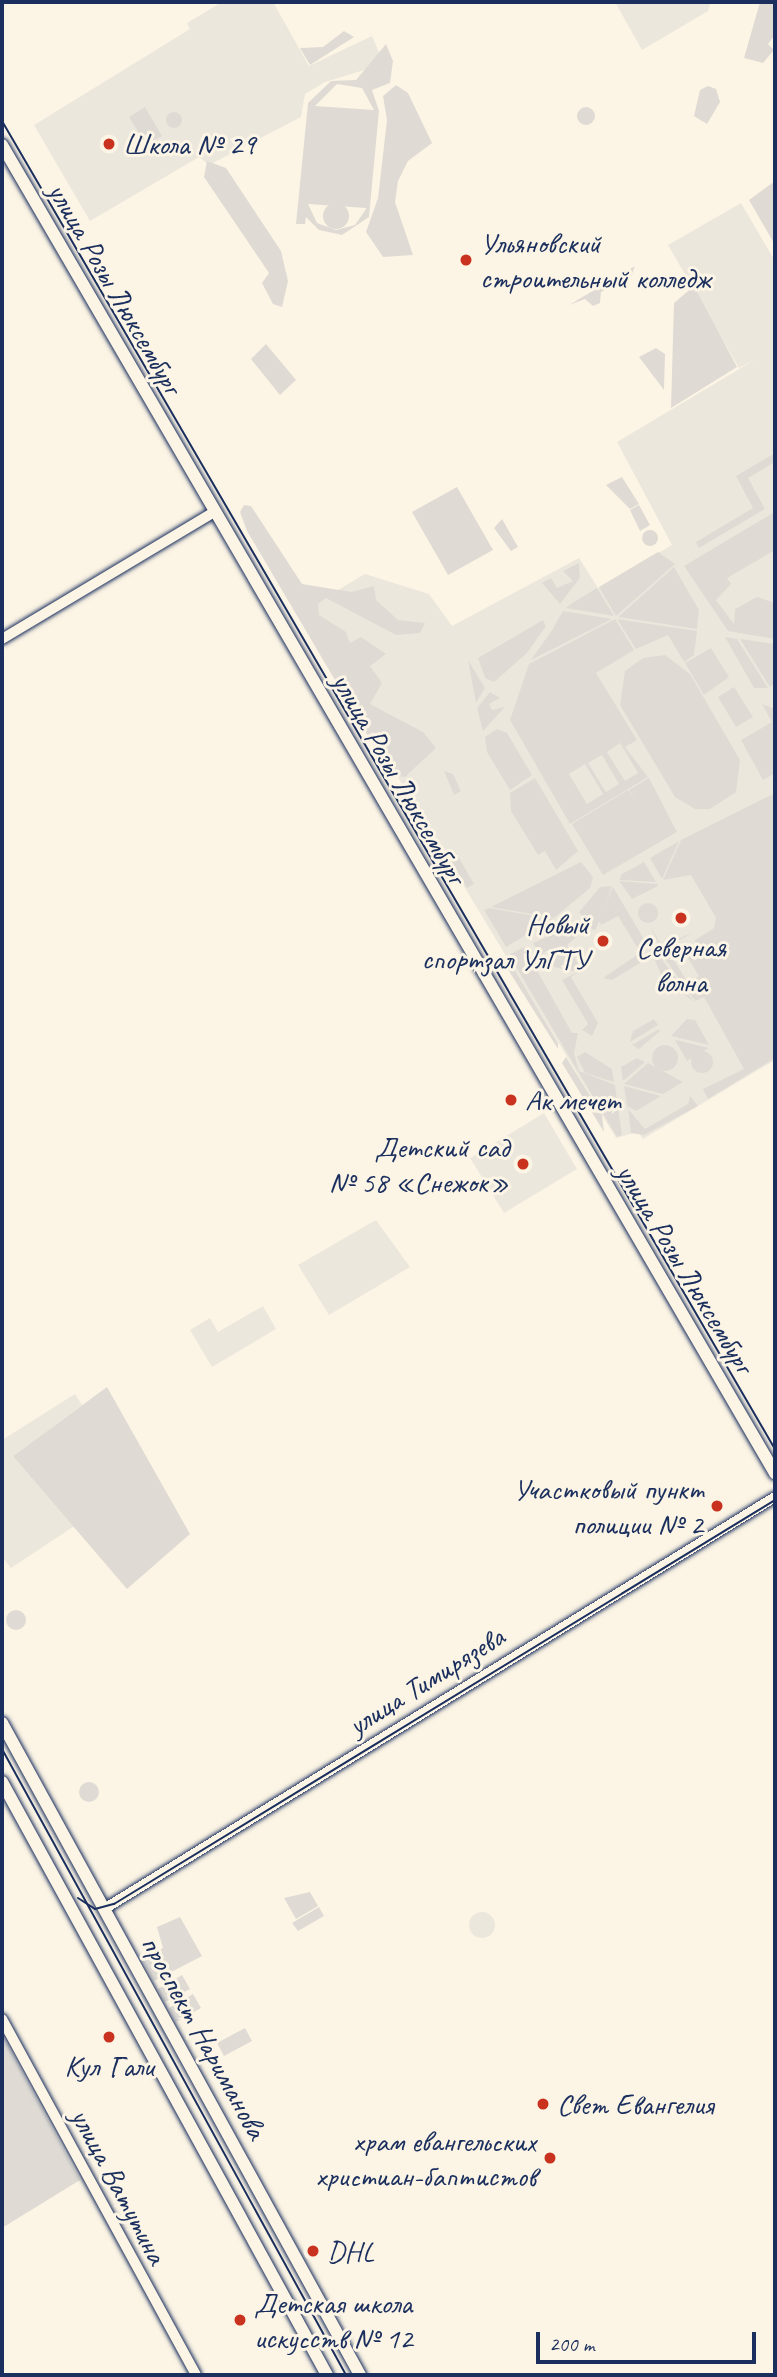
<!DOCTYPE html>
<meta charset="utf-8">
<style>
body{margin:0}
#map{position:relative;width:777px;height:2377px;overflow:hidden;background:#fcf5e5;font-family:Caveat,sans-serif}
div>[style]{position:absolute}
.built>*{inset:0;background:#ece7dc}
.round{border-radius:50%}
.green>*{inset:0;background:#dfdbd4}
.roads{filter:drop-shadow(0 0 2px #1b2f5e) drop-shadow(0 0 2px #1b2f5e)}
.minor>*{height:10px;margin:-5px;padding:0 5px;transform-origin:5px;border-radius:5px;background:#fcf5e5}
.major>*{height:12px;margin:-6px;padding:0 6px;transform-origin:6px;border-radius:6px;background:#fcf5e5}
.tram>*{height:2px;margin:-1px;padding:0 1px;transform-origin:1px;border-radius:1px;background:#1b2f5e}
.dots>*{width:19px;height:19px;translate:-50% -50%;box-sizing:border-box;border:4px solid #fcf5e5;border-radius:50%}
span{translate:-50% -50%;white-space:nowrap;text-align:center;line-height:1.15;-webkit-text-stroke:6px #fcf5e5;paint-order:stroke}
.poi-label{font-size:30px;color:#1b2f5e}
.left{translate:0 -50%;text-align:left}
.right{translate:-100% -50%;text-align:right}
.street-label{font-size:30px;color:#1b2f5e}
.frame{position:absolute;inset:0;border:4px solid #1b2f5e;pointer-events:none}
.scale{position:absolute;left:536px;top:2332px;width:220px;height:32px;box-sizing:border-box;border:4px solid #1b2f5e;border-top:0;padding-left:9px;font-size:21px;line-height:24px;white-space:nowrap;color:#1b2f5e;-webkit-text-stroke:5px #fcf5e5;paint-order:stroke}
</style>
<div id="map">
<div class="built">
<i style="clip-path:polygon(222px 2px,273px 2px,309px 66px,372px 36px,384px 64px,325px 82px,305px 94px,301px 117px,209px 165px,199px 157px,90px 221px,34px 125px,190px 29px,187px 23px)"></i>
<i style="clip-path:polygon(615px 2px,711px 2px,708px 11px,642px 50px)"></i>
<i style="clip-path:polygon(741px 203px,775px 261px,775px 1060px,643px 1139px,638px 1132px,616px 1138px,299px 613px,365px 574px,429px 594px,452px 626px,579px 558px,598px 588px,672px 545px,617px 442px,756px 359px,739px 368px,668px 245px)"></i>
<i style="clip-path:polygon(544px 1113px,577px 1169px,504px 1213px,470px 1158px)"></i>
<i style="clip-path:polygon(376px 1220px,410px 1267px,329px 1315px,298px 1265px)"></i>
<i style="clip-path:polygon(263px 1306px,276px 1329px,212px 1367px,190px 1330px,210px 1318px,218px 1332px)"></i>
<i style="clip-path:polygon(75px 1394px,82px 1405px,13px 1456px,76px 1525px,11px 1568px,2px 1557px,2px 1440px)"></i>
<i class="round" style="left:469px;top:1912px;width:26px;height:26px"></i>
</div>
<div class="green">
<i style="clip-path:polygon(760px 2px,775px 2px,775px 35px,768px 44px,774px 50px,763px 63px,744px 58px)"></i>
<i style="clip-path:polygon(344px 31px,354px 37px,310px 65px,300px 48px,323px 47px)"></i>
<i style="clip-path:polygon(evenodd,386px 44px,393px 61px,390px 83px,372px 90px,379px 111px,369px 217px,342px 235px,319px 230px,306px 217px,305px 224px,296px 224px,308px 103px,331px 81px,356px 80px,386px 44px,337px 84px,362px 88px,374px 110px,315px 106px,337px 84px,386px 44px,308px 204px,366px 208px,366px 209px,355px 225px,336px 230px,317px 223px,308px 204px)"></i>
<i style="clip-path:polygon(396px 85px,408px 93px,432px 143px,408px 161px,398px 181px,395px 202px,413px 255px,383px 257px,366px 232px,378px 198px,387px 120px,383px 96px)"></i>
<i style="clip-path:polygon(708px 86px,716px 89px,720px 102px,707px 124px,694px 116px,700px 90px)"></i>
<i style="clip-path:polygon(145px 107px,162px 136px,146px 145px,129px 117px)"></i>
<i class="round" style="left:577px;top:107px;width:18px;height:18px"></i>
<i class="round" style="left:166px;top:112px;width:16px;height:16px"></i>
<i style="clip-path:polygon(207px 161px,226px 168px,281px 251px,288px 281px,282px 307px,273px 304px,262px 283px,269px 273px,204px 177px)"></i>
<i style="clip-path:polygon(775px 181px,775px 245px,749px 200px)"></i>
<i class="round" style="left:323px;top:203px;width:26px;height:26px"></i>
<i style="clip-path:polygon(635px 266px,630px 279px,601px 292px,600px 303px,593px 306px,585px 299px,569px 305px)"></i>
<i style="clip-path:polygon(694px 286px,737px 367px,671px 408px,674px 303px)"></i>
<i style="clip-path:polygon(266px 344px,296px 380px,280px 395px,251px 359px)"></i>
<i style="clip-path:polygon(656px 348px,665px 354px,664px 390px,639px 357px)"></i>
<i style="clip-path:polygon(775px 453px,775px 462px,748px 478px,765px 509px,699px 548px,696px 542px,753px 508px,736px 476px)"></i>
<i style="clip-path:polygon(622px 477px,639px 504px,630px 509px,606px 485px)"></i>
<i style="clip-path:polygon(457px 487px,493px 550px,448px 575px,412px 512px)"></i>
<i style="clip-path:polygon(244px 505px,251px 506px,302px 584px,351px 592px,374px 586px,376px 600px,398px 620px,425px 623px,420px 633px,396px 635px,326px 598px,318px 604px,319px 615px,346px 632px,350px 643px,361px 637px,386px 654px,370px 666px,382px 683px,370px 704px,423px 732px,436px 748px,405px 777px,391px 775px,247px 531px,240px 512px)"></i>
<i style="clip-path:polygon(639px 505px,650px 525px,640px 531px,630px 510px)"></i>
<i style="clip-path:polygon(773px 513px,775px 550px,727px 578px,731px 584px,716px 600px,734px 624px,735px 609px,757px 597px,775px 603px,775px 639px,728px 631px,684px 566px)"></i>
<i style="clip-path:polygon(502px 519px,518px 547px,511px 551px,494px 528px)"></i>
<i class="round" style="left:642px;top:530px;width:16px;height:16px"></i>
<i style="clip-path:polygon(658px 552px,675px 564px,616px 616px,599px 587px)"></i>
<i style="clip-path:polygon(579px 563px,580px 578px,560px 604px,542px 583px,551px 578px,557px 588px,573px 581px,563px 571px)"></i>
<i style="clip-path:polygon(674px 567px,699px 610px,697px 629px,618px 617px)"></i>
<i style="clip-path:polygon(597px 588px,614px 616px,566px 608px,574px 602px)"></i>
<i style="clip-path:polygon(563px 611px,612px 619px,531px 660px,552px 630px)"></i>
<i style="clip-path:polygon(evenodd,615px 619px,634px 650px,596px 673px,637px 740px,625px 747px,648px 777px,570px 824px,510px 720px,529px 664px,615px 619px,620px 743px,638px 773px,625px 781px,607px 752px,620px 743px,615px 619px,602px 755px,619px 784px,606px 792px,588px 763px,602px 755px,615px 619px,585px 764px,603px 794px,587px 804px,569px 774px,585px 764px)"></i>
<i style="clip-path:polygon(617px 619px,697px 631px,694px 655px,684px 662px,668px 635px,636px 649px)"></i>
<i style="clip-path:polygon(543px 620px,546px 626px,527px 653px,494px 682px,485px 678px,478px 658px)"></i>
<i style="clip-path:polygon(725px 637px,737px 639px,768px 688px,754px 688px)"></i>
<i style="clip-path:polygon(740px 639px,775px 644px,775px 683px,770px 687px)"></i>
<i style="clip-path:polygon(711px 648px,729px 677px,704px 695px,685px 663px)"></i>
<i style="clip-path:polygon(665px 655px,690px 674px,740px 760px,736px 792px,710px 809px,695px 809px,675px 797px,620px 705px,625px 671px,643px 658px)"></i>
<i style="clip-path:polygon(468px 660px,485px 688px,476px 703px)"></i>
<i style="clip-path:polygon(734px 687px,753px 717px,736px 727px,718px 697px)"></i>
<i style="clip-path:polygon(490px 692px,500px 698px,489px 704px,492px 710px,505px 707px,483px 731px,477px 708px)"></i>
<i style="clip-path:polygon(762px 704px,775px 709px,775px 773px,763px 780px,741px 740px,772px 722px)"></i>
<i style="clip-path:polygon(497px 729px,507px 733px,532px 775px,510px 790px,487px 752px,485px 737px)"></i>
<i style="clip-path:polygon(444px 771px,453px 774px,461px 791px,454px 795px)"></i>
<i style="clip-path:polygon(535px 778px,578px 851px,556px 870px,545px 851px,538px 855px,511px 811px,510px 793px)"></i>
<i style="clip-path:polygon(649px 778px,677px 832px,603px 875px,572px 824px,628px 790px,635px 800px,629px 790px)"></i>
<i style="clip-path:polygon(775px 793px,775px 1058px,708px 1099px,703px 1089px,744px 1069px,704px 997px,695px 1001px,663px 956px,672px 957px,688px 983px,699px 976px,683px 950px,694px 960px,700px 956px,695px 940px,714px 928px,716px 918px,691px 875px,663px 880px,681px 840px)"></i>
<i style="clip-path:polygon(679px 841px,662px 879px,650px 858px)"></i>
<i style="clip-path:polygon(455px 851px,474px 884px,467px 888px,448px 855px)"></i>
<i style="clip-path:polygon(581px 862px,593px 877px,590px 888px,554px 918px,491px 907px)"></i>
<i style="clip-path:polygon(644px 862px,656px 882px,619px 880px,622px 874px)"></i>
<i style="clip-path:polygon(619px 881px,657px 884px,658px 886px,632px 899px)"></i>
<i style="clip-path:polygon(612px 886px,596px 929px,593px 930px,579px 912px,600px 887px)"></i>
<i style="clip-path:polygon(613px 887px,645px 941px,640px 952px,618px 916px,601px 925px,598px 920px)"></i>
<i class="round" style="left:638px;top:903px;width:20px;height:20px"></i>
<i style="clip-path:polygon(489px 908px,553px 919px,506px 947px,484px 910px)"></i>
<i style="clip-path:polygon(568px 922px,581px 933px,567px 945px,580px 967px,573px 971px,554px 967px,548px 950px,540px 955px,533px 943px,569px 927px)"></i>
<i style="clip-path:polygon(649px 924px,662px 946px,694px 932px,662px 950px)"></i>
<i style="clip-path:polygon(524px 947px,572px 1033px,578px 1033px,574px 1053px,579px 1071px,615px 1085px,622px 1135px,617px 1137px,509px 955px)"></i>
<i style="clip-path:polygon(650px 948px,660px 957px,694px 1002px,662px 977px)"></i>
<i style="clip-path:polygon(644px 950px,640px 963px,612px 980px,603px 978px)"></i>
<i style="clip-path:polygon(507px 957px,558px 1043px,558px 1049px,502px 960px)"></i>
<i style="clip-path:polygon(582px 970px,571px 977px,598px 1023px,592px 1036px,582px 1030px,588px 1024px,562px 980px)"></i>
<i style="clip-path:polygon(654px 1019px,658px 1025px,630px 1042px,633px 1031px)"></i>
<i style="clip-path:polygon(687px 1019px,695px 1020px,709px 1045px,671px 1036px)"></i>
<i style="clip-path:polygon(660px 1031px,639px 1049px,632px 1045px,659px 1029px)"></i>
<i style="clip-path:polygon(675px 1040px,676px 1040px,709px 1048px,687px 1061px)"></i>
<i class="round" style="left:652px;top:1045px;width:26px;height:26px"></i>
<i class="round" style="left:691px;top:1051px;width:22px;height:22px"></i>
<i style="clip-path:polygon(585px 1052px,612px 1069px,614px 1082px,585px 1073px,577px 1057px)"></i>
<i style="clip-path:polygon(566px 1057px,602px 1115px,604px 1132px,562px 1063px)"></i>
<i style="clip-path:polygon(637px 1058px,645px 1062px,623px 1081px,621px 1067px)"></i>
<i style="clip-path:polygon(648px 1063px,683px 1082px,663px 1094px,624px 1084px)"></i>
<i style="clip-path:polygon(624px 1086px,661px 1096px,636px 1111px,627px 1106px)"></i>
<i style="clip-path:polygon(690px 1096px,698px 1106px,644px 1135px,631px 1133px,628px 1109px,645px 1129px,688px 1104px)"></i>
<i style="clip-path:polygon(107px 1387px,190px 1534px,127px 1589px,13px 1456px)"></i>
<i class="round" style="left:6px;top:1610px;width:20px;height:20px"></i>
<i class="round" style="left:79px;top:1782px;width:20px;height:20px"></i>
<i style="clip-path:polygon(310px 1892px,318px 1906px,296px 1919px,284px 1898px)"></i>
<i style="clip-path:polygon(319px 1907px,324px 1916px,298px 1931px,292px 1923px)"></i>
<i style="clip-path:polygon(180px 1917px,202px 1956px,154px 1981px,143px 1961px,163px 1948px,157px 1927px)"></i>
<i style="clip-path:polygon(182px 1975px,190px 1989px,165px 2002px,158px 1989px)"></i>
<i style="clip-path:polygon(193px 1994px,201px 2008px,176px 2022px,169px 2008px)"></i>
<i style="clip-path:polygon(2px 2022px,6px 2042px,80px 2180px,2px 2228px)"></i>
<i style="clip-path:polygon(245px 2028px,252px 2041px,224px 2056px,217px 2043px)"></i>
</div>
<div class="roads">
<div class="minor">
<i style="left:2px;top:639px;width:247px;rotate:-30.9deg"></i>
<i style="left:104px;top:1909px;width:787px;rotate:-31.55deg"></i>
<i style="left:2px;top:2019px;width:405px;rotate:61.4deg"></i>
</div>
<div class="major">
<i style="left:2px;top:145px;width:1537px;rotate:59.8deg"></i>
<i style="left:2px;top:1723px;width:744px;rotate:61.23deg"></i>
<i style="left:2px;top:1782px;width:676px;rotate:61.27deg"></i>
</div>
</div>
<div class="tram">
<i style="left:2px;top:121px;width:1537px;rotate:59.8deg"></i>
<i style="left:2px;top:1749px;width:714px;rotate:61.21deg"></i>
<i style="left:78px;top:1898px;width:20px;rotate:33deg"></i>
<i style="left:95px;top:1909px;width:20px;rotate:-15deg"></i>
<i style="left:114px;top:1904px;width:775px;rotate:-31.43deg"></i>
</div>
<div class="dots">
<i style="left:109px;top:144px;background:#c8321e"></i>
<i style="left:466px;top:260px;background:#c8321e"></i>
<i style="left:681px;top:918px;background:#c8321e"></i>
<i style="left:603px;top:941px;background:#c8321e"></i>
<i style="left:511px;top:1100px;background:#c8321e"></i>
<i style="left:523px;top:1164px;background:#c8321e"></i>
<i style="left:717px;top:1506px;background:#c8321e"></i>
<i style="left:109px;top:2037px;background:#c8321e"></i>
<i style="left:543px;top:2104px;background:#c8321e"></i>
<i style="left:550px;top:2158px;background:#c8321e"></i>
<i style="left:313px;top:2251px;background:#c8321e"></i>
<i style="left:240px;top:2320px;background:#c8321e"></i>
</div>
<div class="poi-label">
<span class="left" style="left:123px;top:144px">Школа № 29</span>
<span class="left" style="left:480px;top:260px">Ульяновский<br>строительный колледж</span>
<span class="right" style="left:589px;top:941px">Новый<br>спортзал УлГТУ</span>
<span style="left:681px;top:964px">Северная<br>волна</span>
<span class="left" style="left:525px;top:1100px">Ак мечет</span>
<span class="right" style="left:509px;top:1164px">Детский сад<br>№ 58 «Снежок»</span>
<span class="right" style="left:703px;top:1506px">Участковый пункт<br>полиции № 2</span>
<span style="left:109px;top:2066px">Кул Гали</span>
<span class="left" style="left:557px;top:2104px">Свет Евангелия</span>
<span class="right" style="left:536px;top:2158px">храм евангельских<br>христиан-баптистов</span>
<span class="left" style="left:327px;top:2251px">DHL</span>
<span class="left" style="left:254px;top:2320px">Детская школа<br>искусств № 12</span>
</div>
<div class="street-label">
<span style="left:115px;top:288px;rotate:60deg">улица Розы Люксембург</span>
<span style="left:399px;top:778px;rotate:60deg">улица Розы Люксембург</span>
<span style="left:685px;top:1268px;rotate:59deg">улица Розы Люксембург</span>
<span style="left:426px;top:1681px;rotate:-32deg">улица Тимирязева</span>
<span style="left:204px;top:2037px;rotate:61deg">проспект Нариманова</span>
<span style="left:119px;top:2186px;rotate:62deg">улица Ватутина</span>
</div>
<div class="frame"></div>
<div class="scale">200 m</div>
</div>
